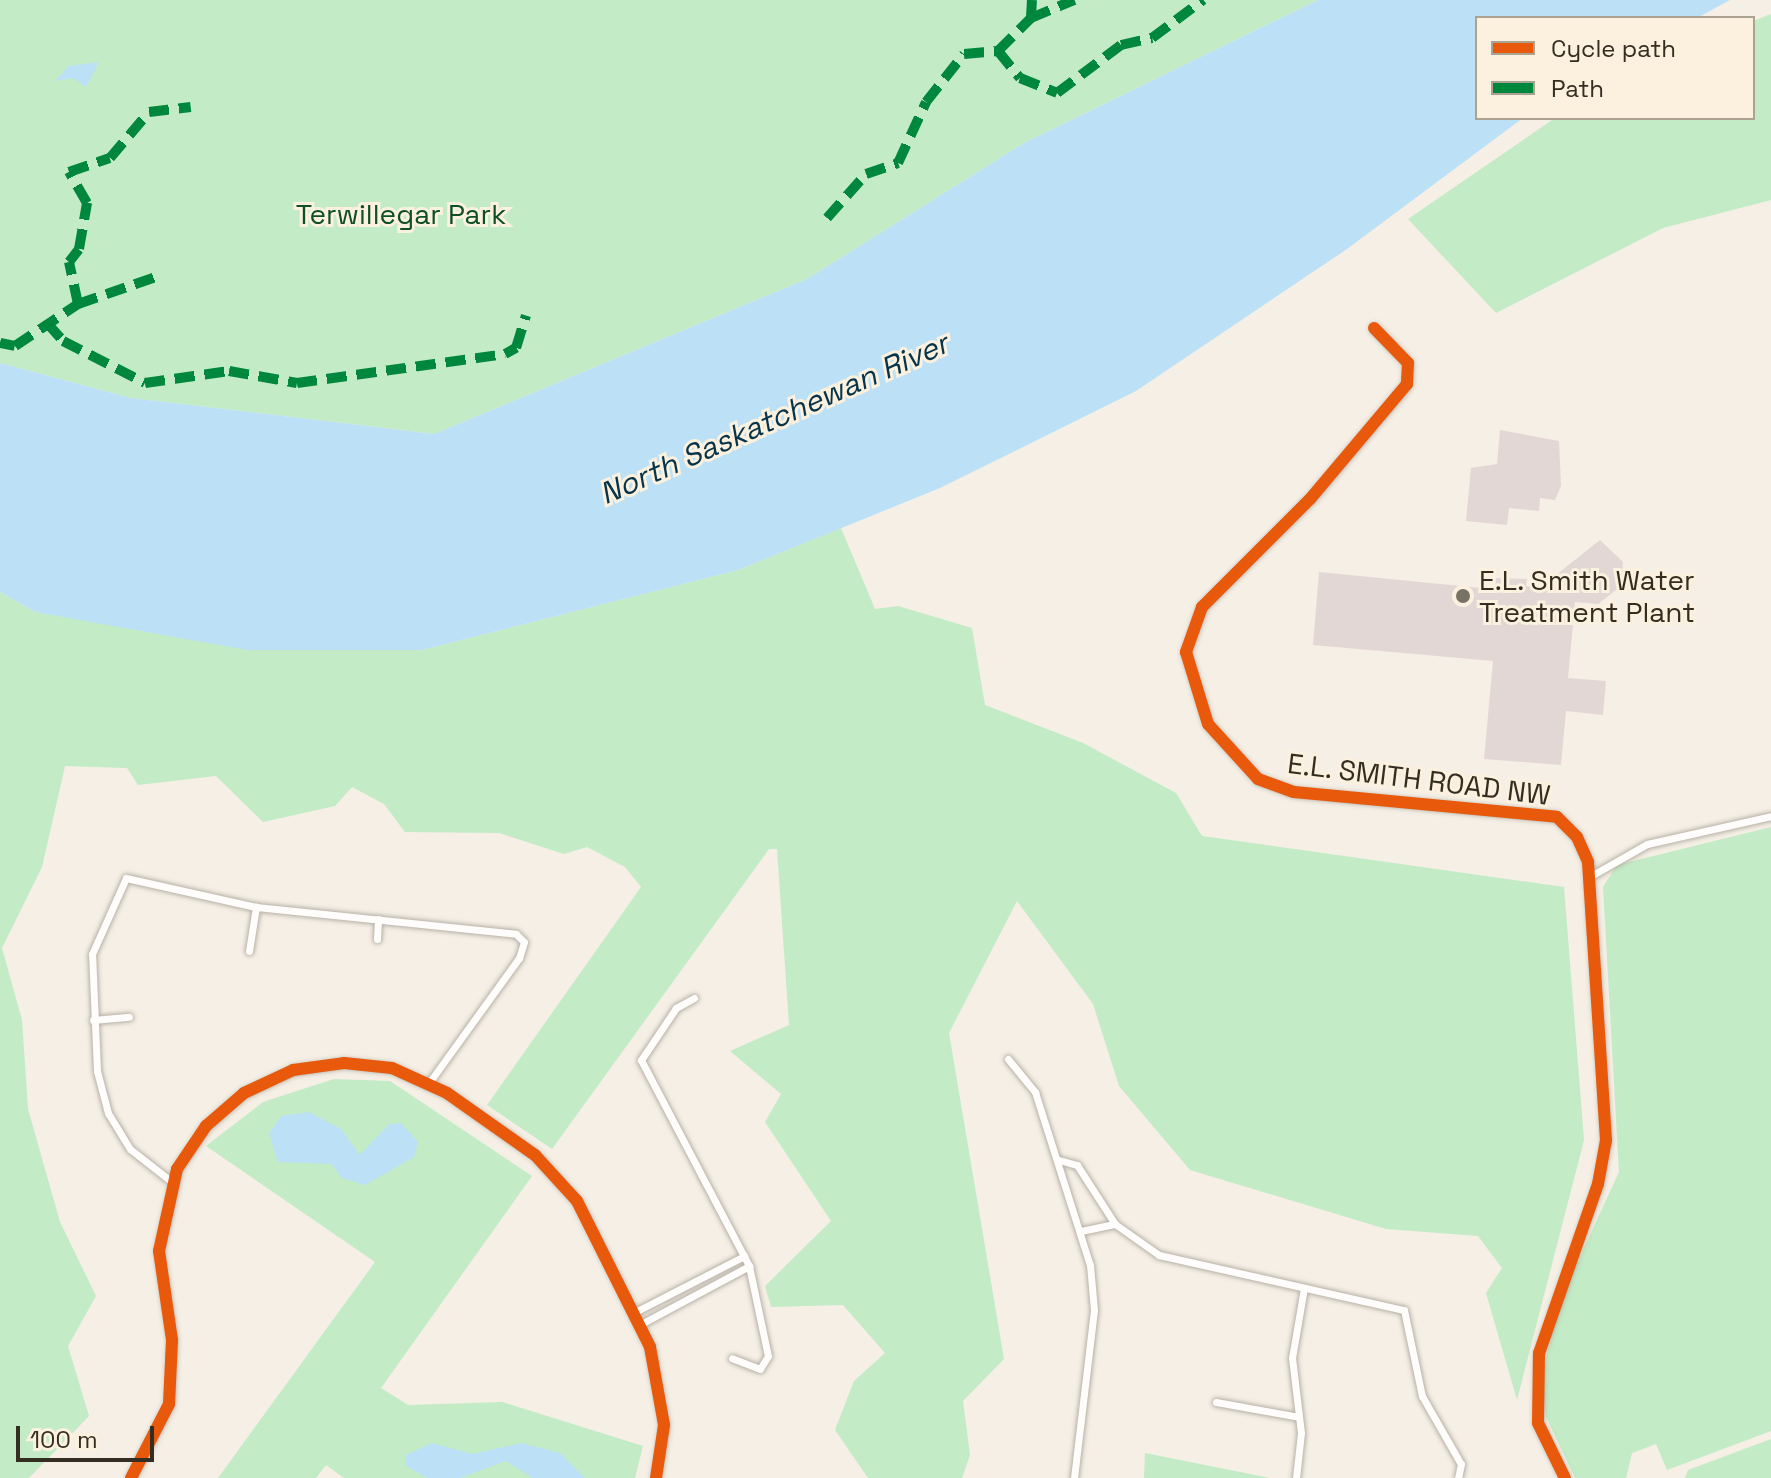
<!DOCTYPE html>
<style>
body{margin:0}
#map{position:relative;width:1771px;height:1478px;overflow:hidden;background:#f5efe5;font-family:"Space Grotesk",sans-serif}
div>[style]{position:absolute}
.green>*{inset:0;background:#c2ebc6}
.water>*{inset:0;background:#bce1f6}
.building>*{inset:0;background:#e2d7d5}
.roads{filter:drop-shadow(0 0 2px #b7b1a7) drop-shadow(0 0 2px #b7b1a7)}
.minor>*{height:7px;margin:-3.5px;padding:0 3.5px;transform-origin:3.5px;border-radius:3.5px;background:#fefdfb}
.tertiary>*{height:9px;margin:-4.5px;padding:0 4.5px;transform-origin:4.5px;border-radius:4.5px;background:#fefdfb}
.quiet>*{height:10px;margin-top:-5px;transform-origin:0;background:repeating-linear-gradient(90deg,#00873e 0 20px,transparent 0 30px)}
.cycleway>*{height:12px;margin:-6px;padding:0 6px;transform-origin:6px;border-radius:6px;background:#e8590c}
.dots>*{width:22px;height:22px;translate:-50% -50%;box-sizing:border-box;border:4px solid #fcf0de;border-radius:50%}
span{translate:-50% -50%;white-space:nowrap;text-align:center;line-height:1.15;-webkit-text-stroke:6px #fcf0de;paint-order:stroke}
.park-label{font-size:28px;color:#0d4f27}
.poi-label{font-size:28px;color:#342d21}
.left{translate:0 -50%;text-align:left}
.street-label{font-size:28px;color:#342d21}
.water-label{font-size:30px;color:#05344b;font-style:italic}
.legend{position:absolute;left:1475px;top:16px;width:280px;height:104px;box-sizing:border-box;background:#fcf0de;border:2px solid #aca292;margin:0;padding:10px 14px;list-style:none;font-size:24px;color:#342d21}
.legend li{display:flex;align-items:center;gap:16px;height:40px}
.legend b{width:40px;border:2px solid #aca292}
.scale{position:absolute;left:16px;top:1426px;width:138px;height:36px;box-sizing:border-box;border:4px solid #342d21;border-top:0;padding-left:10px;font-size:24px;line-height:28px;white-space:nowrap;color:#342d21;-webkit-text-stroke:6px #fcf0de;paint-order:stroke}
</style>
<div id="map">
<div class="green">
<i style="clip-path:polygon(0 0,1318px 0,1024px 143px,807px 279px,434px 434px,131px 398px,0 363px)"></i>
<i style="clip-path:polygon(1771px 14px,1771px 200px,1663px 228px,1496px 313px,1408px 219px,1555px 118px,1753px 118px,1753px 21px)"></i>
<i style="clip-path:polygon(841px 528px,875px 609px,898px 606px,972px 628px,985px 705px,1083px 743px,1176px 793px,1202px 836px,1564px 887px,1584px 1140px,1517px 1400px,1486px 1293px,1502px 1268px,1478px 1236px,1386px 1229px,1190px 1170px,1119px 1086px,1093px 1004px,1017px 901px,949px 1033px,1004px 1359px,963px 1401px,970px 1455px,962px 1478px,868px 1478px,835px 1430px,854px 1381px,885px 1353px,843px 1305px,771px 1307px,765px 1286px,831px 1221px,765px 1122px,781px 1094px,730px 1051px,789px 1025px,777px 849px,769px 849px,552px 1149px,487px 1105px,641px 887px,625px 867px,587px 847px,564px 854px,499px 833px,405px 832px,384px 804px,352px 787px,335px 806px,263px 822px,216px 776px,138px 785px,127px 768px,65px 766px,42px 867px,2px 948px,22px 1020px,28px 1109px,60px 1222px,96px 1296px,68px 1346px,89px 1416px,29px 1478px,0 1478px,0 592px,35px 612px,422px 650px,738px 570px)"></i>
<i style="clip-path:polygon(1771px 827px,1771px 1431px,1667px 1470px,1656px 1444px,1632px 1453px,1626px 1478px,1575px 1478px,1546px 1417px,1542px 1376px,1559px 1302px,1619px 1172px,1603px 887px,1617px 865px)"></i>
<i style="clip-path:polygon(334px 1079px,390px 1081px,532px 1176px,381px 1388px,408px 1405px,502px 1402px,643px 1446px,635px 1478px,344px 1478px,326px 1465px,316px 1478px,218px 1478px,375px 1262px,206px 1146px,263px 1102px)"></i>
<i style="clip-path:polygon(1771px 1439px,1771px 1478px,1685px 1478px,1688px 1470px)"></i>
<i style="clip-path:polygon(1145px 1453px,1270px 1478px,1144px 1478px)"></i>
</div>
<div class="water">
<i style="clip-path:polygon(1318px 0,1730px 0,1697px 18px,1477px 18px,1477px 118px,1523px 118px,1347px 249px,1136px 391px,940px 488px,738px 570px,422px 650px,247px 650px,35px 612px,0 592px,0 363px,131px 398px,434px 434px,807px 279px,1024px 143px)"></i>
<i style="clip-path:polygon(99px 62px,86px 87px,73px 78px,55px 81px,69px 66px)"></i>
<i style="clip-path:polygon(309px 1112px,341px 1129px,360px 1155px,389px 1124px,401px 1123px,418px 1142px,414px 1157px,365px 1185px,342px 1178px,331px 1164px,278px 1162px,269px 1133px,281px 1116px)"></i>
<i style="clip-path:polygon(432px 1443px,472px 1454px,521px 1443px,560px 1453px,585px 1478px,533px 1478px,506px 1461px,460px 1478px,427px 1478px,406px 1466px,406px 1455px)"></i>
</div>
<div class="building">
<i style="clip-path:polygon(1500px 430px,1559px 441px,1561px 486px,1555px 500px,1540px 498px,1539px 511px,1509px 508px,1507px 525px,1466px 521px,1471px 468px,1497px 464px)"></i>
<i style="clip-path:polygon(1600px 540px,1623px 562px,1621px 586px,1598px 604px,1575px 602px,1568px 678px,1606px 681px,1603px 715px,1566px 711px,1561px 765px,1484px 759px,1493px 661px,1313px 645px,1319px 572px,1481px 588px,1494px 589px,1496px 578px,1527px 579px,1526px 586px,1568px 590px,1556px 575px)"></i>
</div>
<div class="roads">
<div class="minor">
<i style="left:1589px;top:877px;width:67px;rotate:-29.6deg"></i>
<i style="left:1647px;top:844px;width:127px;rotate:-12.7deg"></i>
<i style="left:377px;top:939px;width:20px;rotate:-87deg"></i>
<i style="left:249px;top:951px;width:45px;rotate:-81deg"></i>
<i style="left:694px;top:998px;width:21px;rotate:151deg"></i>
<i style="left:676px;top:1008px;width:63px;rotate:123.9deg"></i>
<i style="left:641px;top:1060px;width:233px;rotate:62.3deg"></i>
<i style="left:749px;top:1266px;width:92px;rotate:78.1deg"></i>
<i style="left:768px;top:1356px;width:15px;rotate:122deg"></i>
<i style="left:760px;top:1369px;width:30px;rotate:-159deg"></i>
<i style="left:93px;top:1020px;width:36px;rotate:-5deg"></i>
<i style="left:1008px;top:1059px;width:43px;rotate:50.7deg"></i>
<i style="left:1035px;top:1092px;width:182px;rotate:72.4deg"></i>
<i style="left:1090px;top:1265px;width:45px;rotate:84.9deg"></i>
<i style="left:1094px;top:1310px;width:169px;rotate:96.8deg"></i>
<i style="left:1059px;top:1160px;width:19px;rotate:16deg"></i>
<i style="left:1077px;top:1165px;width:70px;rotate:57.2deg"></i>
<i style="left:1115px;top:1224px;width:54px;rotate:35.2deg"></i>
<i style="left:1159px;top:1255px;width:251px;rotate:12.7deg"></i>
<i style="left:1404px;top:1310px;width:88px;rotate:78.2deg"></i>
<i style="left:1422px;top:1396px;width:78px;rotate:60.2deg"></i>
<i style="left:1461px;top:1464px;width:14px;rotate:102deg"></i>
<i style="left:172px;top:1182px;width:53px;rotate:-141.8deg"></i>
<i style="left:130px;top:1149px;width:42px;rotate:-121.4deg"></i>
<i style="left:108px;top:1113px;width:43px;rotate:-104.7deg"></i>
<i style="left:97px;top:1071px;width:117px;rotate:-92.4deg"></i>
<i style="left:92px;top:954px;width:83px;rotate:-65.9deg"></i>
<i style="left:126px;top:878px;width:133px;rotate:12.6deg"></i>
<i style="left:256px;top:907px;width:261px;rotate:5.9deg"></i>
<i style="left:516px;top:934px;width:11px;rotate:45deg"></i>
<i style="left:524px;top:942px;width:17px;rotate:107deg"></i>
<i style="left:519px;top:958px;width:154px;rotate:125.8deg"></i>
<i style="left:1081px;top:1231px;width:35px;rotate:-12deg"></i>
<i style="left:635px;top:1312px;width:123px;rotate:-27.2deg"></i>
<i style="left:641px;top:1324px;width:123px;rotate:-28.2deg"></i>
<i style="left:1216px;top:1402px;width:84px;rotate:10.2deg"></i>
<i style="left:1296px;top:1478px;width:45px;rotate:-83.7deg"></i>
<i style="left:1301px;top:1433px;width:76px;rotate:-96.8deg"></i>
<i style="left:1292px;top:1358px;width:71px;rotate:-80.3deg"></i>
</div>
<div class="tertiary">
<i style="left:1374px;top:328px;width:49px;rotate:45.8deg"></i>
<i style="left:1408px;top:363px;width:21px;rotate:93deg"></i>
<i style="left:1407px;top:384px;width:150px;rotate:130.1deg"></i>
<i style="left:1310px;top:499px;width:153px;rotate:135deg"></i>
<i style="left:1202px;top:607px;width:48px;rotate:109.6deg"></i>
<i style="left:1186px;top:652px;width:75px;rotate:73deg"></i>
<i style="left:1208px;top:724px;width:74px;rotate:47.7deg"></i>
<i style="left:1258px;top:779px;width:38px;rotate:20deg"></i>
<i style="left:1294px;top:792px;width:264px;rotate:5.4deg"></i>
<i style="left:1557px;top:817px;width:28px;rotate:45deg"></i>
<i style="left:1577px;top:837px;width:27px;rotate:66deg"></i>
<i style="left:1588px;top:862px;width:279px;rotate:86.3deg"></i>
<i style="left:1606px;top:1140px;width:45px;rotate:100.3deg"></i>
<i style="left:1598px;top:1184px;width:179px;rotate:109.2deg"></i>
<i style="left:1539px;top:1353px;width:70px;rotate:90.8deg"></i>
<i style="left:1538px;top:1423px;width:61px;rotate:63.9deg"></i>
<i style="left:131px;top:1478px;width:83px;rotate:-62.8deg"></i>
<i style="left:169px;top:1404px;width:64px;rotate:-87.3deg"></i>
<i style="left:172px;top:1340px;width:90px;rotate:-98.3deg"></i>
<i style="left:159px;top:1251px;width:84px;rotate:-77.6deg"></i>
<i style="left:177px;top:1169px;width:52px;rotate:-56deg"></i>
<i style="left:206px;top:1126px;width:50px;rotate:-41deg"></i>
<i style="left:244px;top:1093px;width:54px;rotate:-25.1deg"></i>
<i style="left:293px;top:1070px;width:51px;rotate:-7.8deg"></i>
<i style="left:344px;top:1063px;width:48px;rotate:5.9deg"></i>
<i style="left:392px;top:1068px;width:60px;rotate:24.4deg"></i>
<i style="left:447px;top:1093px;width:108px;rotate:35.2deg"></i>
<i style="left:535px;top:1155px;width:62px;rotate:47.6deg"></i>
<i style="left:577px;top:1201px;width:163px;rotate:63.4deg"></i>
<i style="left:650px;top:1347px;width:79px;rotate:79.8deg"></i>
<i style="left:664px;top:1425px;width:54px;rotate:98.6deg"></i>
</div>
</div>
<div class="quiet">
<i style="left:1031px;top:18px;width:47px;rotate:-22.7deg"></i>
<i style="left:998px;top:51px;width:47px;rotate:-45deg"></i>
<i style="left:1031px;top:18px;width:18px;rotate:-87deg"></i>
<i style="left:827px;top:218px;width:59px;rotate:-48.4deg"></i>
<i style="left:866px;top:174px;width:34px;rotate:-19deg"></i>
<i style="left:898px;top:163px;width:67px;rotate:-65.3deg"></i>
<i style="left:926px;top:102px;width:61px;rotate:-51.6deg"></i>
<i style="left:964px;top:54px;width:34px;rotate:-5deg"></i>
<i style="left:998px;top:51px;width:35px;rotate:51deg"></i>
<i style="left:1020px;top:78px;width:40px;rotate:22deg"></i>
<i style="left:1057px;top:93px;width:80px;rotate:-36.9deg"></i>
<i style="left:1121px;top:45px;width:32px;rotate:-13deg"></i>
<i style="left:1152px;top:38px;width:64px;rotate:-36.7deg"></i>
<i style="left:78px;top:304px;width:43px;rotate:-102.1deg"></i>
<i style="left:69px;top:262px;width:16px;rotate:-52deg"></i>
<i style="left:79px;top:249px;width:47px;rotate:-80.1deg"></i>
<i style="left:87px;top:203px;width:36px;rotate:-120deg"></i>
<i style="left:69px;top:172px;width:43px;rotate:-18.9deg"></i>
<i style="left:110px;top:158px;width:60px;rotate:-49.7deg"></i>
<i style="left:149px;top:112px;width:42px;rotate:-6.8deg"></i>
<i style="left:47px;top:323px;width:24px;rotate:48deg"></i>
<i style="left:63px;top:341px;width:92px;rotate:27.1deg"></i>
<i style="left:145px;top:383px;width:85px;rotate:-8.1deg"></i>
<i style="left:229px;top:371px;width:69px;rotate:10deg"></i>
<i style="left:297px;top:383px;width:210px;rotate:-7.9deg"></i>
<i style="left:505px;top:354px;width:13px;rotate:-29deg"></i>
<i style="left:516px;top:348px;width:34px;rotate:-73deg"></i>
<i style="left:0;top:343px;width:15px;rotate:11deg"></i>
<i style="left:15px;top:346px;width:76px;rotate:-33.7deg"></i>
<i style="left:78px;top:304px;width:83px;rotate:-19.1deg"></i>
</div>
<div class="cycleway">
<i style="left:1374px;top:328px;width:49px;rotate:45.8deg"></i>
<i style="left:1408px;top:363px;width:21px;rotate:93deg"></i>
<i style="left:1407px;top:384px;width:150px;rotate:130.1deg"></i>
<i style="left:1310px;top:499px;width:153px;rotate:135deg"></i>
<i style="left:1202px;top:607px;width:48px;rotate:109.6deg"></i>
<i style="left:1186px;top:652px;width:75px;rotate:73deg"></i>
<i style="left:1208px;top:724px;width:74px;rotate:47.7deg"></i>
<i style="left:1258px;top:779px;width:38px;rotate:20deg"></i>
<i style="left:1294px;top:792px;width:264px;rotate:5.4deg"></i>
<i style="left:1557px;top:817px;width:28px;rotate:45deg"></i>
<i style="left:1577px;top:837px;width:27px;rotate:66deg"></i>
<i style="left:1588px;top:862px;width:279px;rotate:86.3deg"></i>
<i style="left:1606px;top:1140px;width:45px;rotate:100.3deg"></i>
<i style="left:1598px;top:1184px;width:179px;rotate:109.2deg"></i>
<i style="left:1539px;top:1353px;width:70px;rotate:90.8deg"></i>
<i style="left:1538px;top:1423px;width:61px;rotate:63.9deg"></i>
<i style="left:131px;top:1478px;width:83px;rotate:-62.8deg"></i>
<i style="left:169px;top:1404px;width:64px;rotate:-87.3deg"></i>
<i style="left:172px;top:1340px;width:90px;rotate:-98.3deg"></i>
<i style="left:159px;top:1251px;width:84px;rotate:-77.6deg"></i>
<i style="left:177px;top:1169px;width:52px;rotate:-56deg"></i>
<i style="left:206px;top:1126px;width:50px;rotate:-41deg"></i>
<i style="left:244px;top:1093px;width:54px;rotate:-25.1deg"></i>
<i style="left:293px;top:1070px;width:51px;rotate:-7.8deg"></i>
<i style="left:344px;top:1063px;width:48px;rotate:5.9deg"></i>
<i style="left:392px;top:1068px;width:60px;rotate:24.4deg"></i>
<i style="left:447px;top:1093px;width:108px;rotate:35.2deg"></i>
<i style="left:535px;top:1155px;width:62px;rotate:47.6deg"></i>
<i style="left:577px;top:1201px;width:163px;rotate:63.4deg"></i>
<i style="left:650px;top:1347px;width:79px;rotate:79.8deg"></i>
<i style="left:664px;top:1425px;width:54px;rotate:98.6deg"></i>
</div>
<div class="dots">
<i style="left:1463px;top:596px;background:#787166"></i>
</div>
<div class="park-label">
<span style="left:401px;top:214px">Terwillegar Park</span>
</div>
<div class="poi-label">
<span class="left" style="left:1479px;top:596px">E.L. Smith Water<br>Treatment Plant</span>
</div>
<div class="street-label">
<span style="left:1419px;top:779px;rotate:7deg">E.L. SMITH ROAD NW</span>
</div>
<div class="water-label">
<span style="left:774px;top:419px;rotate:-24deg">North Saskatchewan River</span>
</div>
<ul class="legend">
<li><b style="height:10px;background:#e8590c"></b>Cycle path</li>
<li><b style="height:10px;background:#00873e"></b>Path</li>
</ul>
<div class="scale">100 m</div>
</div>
